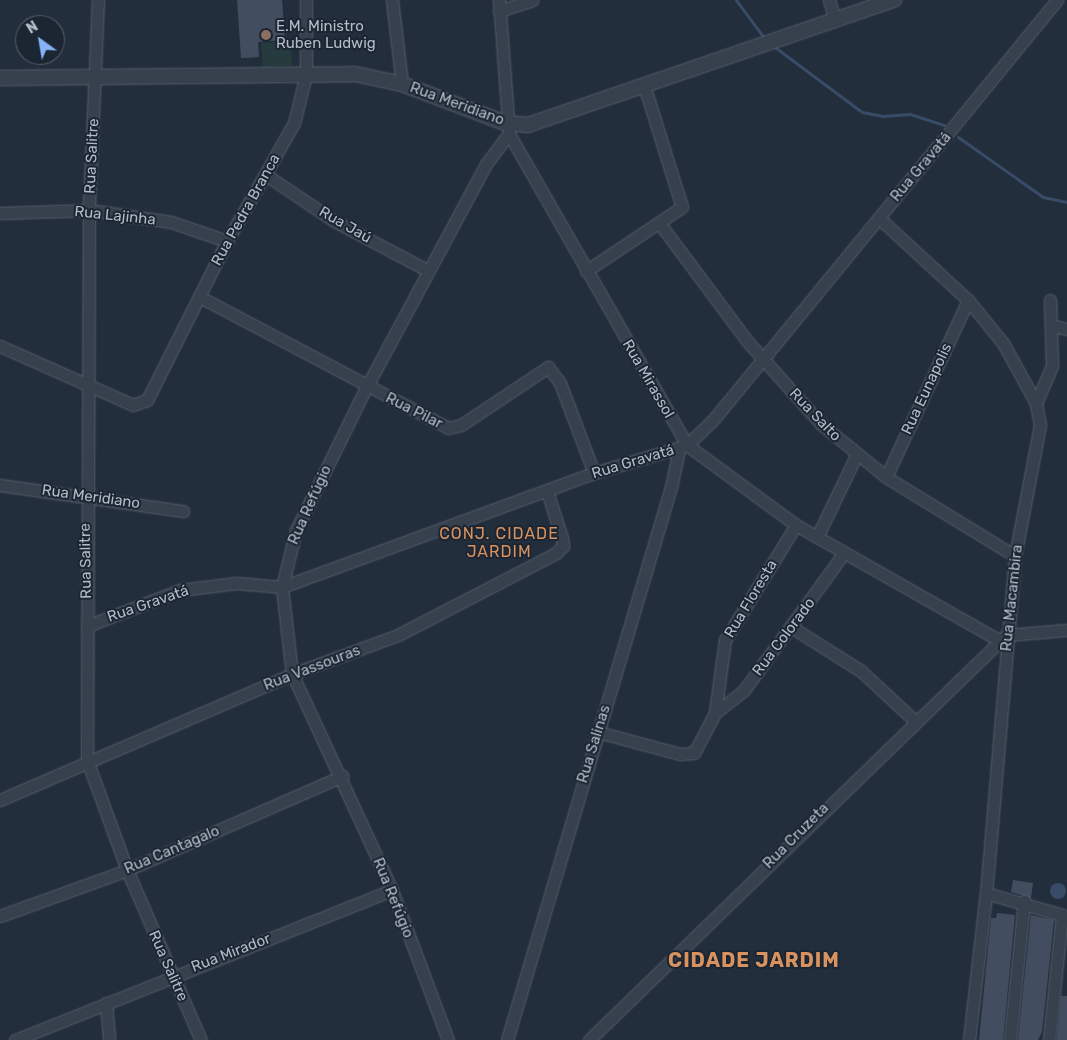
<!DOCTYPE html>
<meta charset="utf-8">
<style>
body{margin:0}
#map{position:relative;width:1067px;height:1040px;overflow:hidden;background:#232e3d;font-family:Rubik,sans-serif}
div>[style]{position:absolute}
.green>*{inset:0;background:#253b3e}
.water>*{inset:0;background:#384b67}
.round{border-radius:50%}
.stream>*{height:3px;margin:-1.5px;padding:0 1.5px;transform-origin:1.5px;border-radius:1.5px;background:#384b67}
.building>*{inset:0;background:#424e5f}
.roads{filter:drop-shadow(0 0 1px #555e6b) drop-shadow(0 0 1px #555e6b)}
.minor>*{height:11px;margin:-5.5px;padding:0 5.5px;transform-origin:5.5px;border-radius:5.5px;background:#37404d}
.tertiary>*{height:14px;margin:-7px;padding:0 7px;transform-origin:7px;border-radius:7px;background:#37404d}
.dots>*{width:14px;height:14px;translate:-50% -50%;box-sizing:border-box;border:2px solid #1c2532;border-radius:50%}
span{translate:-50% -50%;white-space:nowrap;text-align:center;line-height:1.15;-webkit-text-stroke:4px #1c2532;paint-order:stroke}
.poi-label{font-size:15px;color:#b2bbc8}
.left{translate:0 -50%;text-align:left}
.street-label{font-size:15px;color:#b2bbc8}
.neighbourhood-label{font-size:16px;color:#d7925f;letter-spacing:1px}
.district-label{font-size:20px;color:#d7925f;font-weight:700;letter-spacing:1px}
.north{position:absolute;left:15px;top:15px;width:50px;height:50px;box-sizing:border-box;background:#1c2532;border:1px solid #58616e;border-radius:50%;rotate:328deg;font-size:14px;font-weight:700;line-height:20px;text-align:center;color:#b2bbc8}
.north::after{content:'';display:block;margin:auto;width:18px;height:22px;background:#86b3fa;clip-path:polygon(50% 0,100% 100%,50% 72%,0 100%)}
</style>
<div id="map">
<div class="green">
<i style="clip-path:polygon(290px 41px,292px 66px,263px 68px,261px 43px)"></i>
</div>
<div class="water">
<i class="round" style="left:1050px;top:883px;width:16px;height:16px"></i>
</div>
<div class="stream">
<i style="left:736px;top:0;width:49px;rotate:53.4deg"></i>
<i style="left:772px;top:45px;width:112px;rotate:36.7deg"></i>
<i style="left:862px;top:112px;width:21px;rotate:11deg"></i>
<i style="left:883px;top:116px;width:27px;rotate:-4deg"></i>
<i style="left:910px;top:114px;width:36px;rotate:18deg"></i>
<i style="left:958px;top:137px;width:104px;rotate:35.2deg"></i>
<i style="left:1043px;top:197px;width:25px;rotate:12deg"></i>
</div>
<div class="building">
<i style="clip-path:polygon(237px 0,282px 0,285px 40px,258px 42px,259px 57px,241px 58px)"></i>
<i style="clip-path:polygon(1013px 880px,1033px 883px,1031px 898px,1011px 892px)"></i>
<i style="clip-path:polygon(997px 913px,1015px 915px,1003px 1040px,979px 1040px,991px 918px,996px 918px)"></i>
<i style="clip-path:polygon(1031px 915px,1054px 920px,1042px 1032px,1038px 1040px,1018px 1040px)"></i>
<i style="clip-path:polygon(1061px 996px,1067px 996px,1067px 1040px,1057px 1040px)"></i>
</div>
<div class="roads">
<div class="minor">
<i style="left:98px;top:0;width:210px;rotate:92.5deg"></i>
<i style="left:89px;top:210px;width:550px;rotate:90.21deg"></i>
<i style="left:87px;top:760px;width:117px;rotate:70deg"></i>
<i style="left:127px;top:870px;width:185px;rotate:66.5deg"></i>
<i style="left:392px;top:0;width:85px;rotate:83.2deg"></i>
<i style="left:499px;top:0;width:134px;rotate:85.7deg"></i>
<i style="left:509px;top:134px;width:358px;rotate:60.2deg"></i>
<i style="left:687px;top:445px;width:135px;rotate:36.3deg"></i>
<i style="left:796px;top:525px;width:235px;rotate:29.6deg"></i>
<i style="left:829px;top:0;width:21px;rotate:73deg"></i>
<i style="left:499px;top:11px;width:35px;rotate:-18deg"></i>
<i style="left:266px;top:175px;width:84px;rotate:33.9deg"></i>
<i style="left:336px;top:222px;width:103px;rotate:27.8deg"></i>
<i style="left:0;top:213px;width:89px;rotate:-1.9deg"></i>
<i style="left:89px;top:210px;width:83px;rotate:8.3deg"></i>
<i style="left:171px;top:222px;width:59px;rotate:18.7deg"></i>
<i style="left:879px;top:218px;width:121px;rotate:42.7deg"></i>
<i style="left:968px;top:300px;width:55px;rotate:50.9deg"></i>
<i style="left:1003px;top:343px;width:68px;rotate:61.2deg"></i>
<i style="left:1036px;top:403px;width:22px;rotate:80deg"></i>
<i style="left:1040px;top:425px;width:133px;rotate:100.8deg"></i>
<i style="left:1015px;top:556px;width:338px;rotate:94.9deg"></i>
<i style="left:986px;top:893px;width:148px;rotate:96.6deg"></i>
<i style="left:660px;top:224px;width:147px;rotate:53.3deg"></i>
<i style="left:748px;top:342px;width:110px;rotate:48.3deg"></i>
<i style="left:821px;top:424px;width:84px;rotate:39.2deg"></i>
<i style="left:886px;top:477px;width:151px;rotate:31.5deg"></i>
<i style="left:586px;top:271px;width:115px;rotate:-33.7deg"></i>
<i style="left:682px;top:207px;width:128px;rotate:-107.3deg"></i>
<i style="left:200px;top:297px;width:280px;rotate:27.8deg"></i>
<i style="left:448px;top:428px;width:13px;rotate:-13deg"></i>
<i style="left:461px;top:425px;width:105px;rotate:-33.7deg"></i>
<i style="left:548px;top:367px;width:20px;rotate:53deg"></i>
<i style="left:560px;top:383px;width:96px;rotate:69.3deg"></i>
<i style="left:1053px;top:326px;width:14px;rotate:12deg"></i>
<i style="left:0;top:346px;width:145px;rotate:23.9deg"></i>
<i style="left:133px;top:405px;width:15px;rotate:-20deg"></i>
<i style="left:147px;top:400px;width:178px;rotate:-63.3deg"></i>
<i style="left:227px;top:241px;width:136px;rotate:-60.4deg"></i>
<i style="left:294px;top:123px;width:49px;rotate:-76deg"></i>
<i style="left:306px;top:75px;width:75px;rotate:-90deg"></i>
<i style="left:1036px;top:403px;width:40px;rotate:-66.6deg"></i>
<i style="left:1052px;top:366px;width:66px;rotate:-91.7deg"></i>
<i style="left:886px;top:477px;width:195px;rotate:-65.1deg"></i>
<i style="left:0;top:485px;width:185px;rotate:8.1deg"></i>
<i style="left:817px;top:537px;width:90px;rotate:-64.3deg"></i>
<i style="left:87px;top:626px;width:100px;rotate:-21.2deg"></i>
<i style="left:180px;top:590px;width:57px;rotate:-7deg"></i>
<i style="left:237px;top:583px;width:45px;rotate:5.1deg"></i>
<i style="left:282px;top:587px;width:332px;rotate:-20.1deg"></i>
<i style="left:594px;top:473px;width:97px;rotate:-16.8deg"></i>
<i style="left:687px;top:445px;width:36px;rotate:-44deg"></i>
<i style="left:713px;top:420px;width:543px;rotate:-50.68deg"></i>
<i style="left:793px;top:628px;width:80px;rotate:32.3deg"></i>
<i style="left:861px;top:671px;width:72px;rotate:42.8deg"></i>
<i style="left:1006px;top:635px;width:61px;rotate:-4.7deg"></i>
<i style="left:715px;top:713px;width:37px;rotate:-38deg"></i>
<i style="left:744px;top:690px;width:170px;rotate:-53.9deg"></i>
<i style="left:598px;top:732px;width:85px;rotate:15deg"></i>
<i style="left:680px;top:754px;width:14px;rotate:-4deg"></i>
<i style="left:694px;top:753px;width:45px;rotate:-62.3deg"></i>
<i style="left:715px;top:713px;width:74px;rotate:-82.2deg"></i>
<i style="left:725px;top:640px;width:135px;rotate:-58.3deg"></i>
<i style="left:0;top:800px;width:318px;rotate:-23.3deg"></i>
<i style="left:292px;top:674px;width:113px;rotate:-20.2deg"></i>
<i style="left:398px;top:635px;width:178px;rotate:-27.4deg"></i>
<i style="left:556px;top:553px;width:10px;rotate:-45deg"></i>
<i style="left:563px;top:546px;width:8px;rotate:-97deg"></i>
<i style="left:562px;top:538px;width:49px;rotate:-107.7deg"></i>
<i style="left:986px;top:893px;width:79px;rotate:16.1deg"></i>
<i style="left:1062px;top:915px;width:126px;rotate:95.9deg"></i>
<i style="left:0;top:916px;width:135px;rotate:-19.9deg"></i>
<i style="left:127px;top:870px;width:235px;rotate:-23.6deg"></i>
<i style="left:106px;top:1003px;width:37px;rotate:85deg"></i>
<i style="left:15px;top:1040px;width:406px;rotate:-21.7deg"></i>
<i style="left:448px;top:1040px;width:160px;rotate:-110.5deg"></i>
<i style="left:392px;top:890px;width:238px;rotate:-114.8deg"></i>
<i style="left:292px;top:674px;width:88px;rotate:-96.6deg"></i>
<i style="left:282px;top:587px;width:59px;rotate:-76.2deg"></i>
<i style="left:296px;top:530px;width:161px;rotate:-63.8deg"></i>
<i style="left:367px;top:386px;width:252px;rotate:-61.8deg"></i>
<i style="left:486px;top:164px;width:38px;rotate:-53deg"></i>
<i style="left:507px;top:1040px;width:577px;rotate:-73.48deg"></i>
<i style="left:671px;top:487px;width:40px;rotate:-78deg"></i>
<i style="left:589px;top:1040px;width:578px;rotate:-44.16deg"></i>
<i style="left:1010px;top:1040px;width:140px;rotate:-84.2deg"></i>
</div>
<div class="tertiary">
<i style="left:0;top:78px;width:355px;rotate:-0.6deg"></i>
<i style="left:355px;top:74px;width:48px;rotate:12deg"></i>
<i style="left:402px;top:84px;width:110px;rotate:20.7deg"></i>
<i style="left:505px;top:123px;width:23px;rotate:5deg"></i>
<i style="left:528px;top:125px;width:387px;rotate:-18.9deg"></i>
</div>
</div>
<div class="dots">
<i style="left:266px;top:35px;background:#8d6e63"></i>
</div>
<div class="poi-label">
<span class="left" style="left:276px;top:35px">E.M. Ministro<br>Ruben Ludwig</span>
</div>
<div class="street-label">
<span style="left:457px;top:104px;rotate:20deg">Rua Meridiano</span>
<span style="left:92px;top:156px;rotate:-87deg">Rua Salitre</span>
<span style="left:921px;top:167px;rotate:-50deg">Rua Gravatá</span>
<span style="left:246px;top:210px;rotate:-61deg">Rua Pedra Branca</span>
<span style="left:115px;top:216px;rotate:6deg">Rua Lajinha</span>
<span style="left:345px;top:225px;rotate:30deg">Rua Jaú</span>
<span style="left:648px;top:379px;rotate:60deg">Rua Mirassol</span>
<span style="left:927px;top:389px;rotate:-65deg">Rua Eunapolis</span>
<span style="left:414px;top:411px;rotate:27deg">Rua Pilar</span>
<span style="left:815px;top:415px;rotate:46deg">Rua Salto</span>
<span style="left:633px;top:462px;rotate:-17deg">Rua Gravatá</span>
<span style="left:91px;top:497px;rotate:8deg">Rua Meridiano</span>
<span style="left:310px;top:505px;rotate:-66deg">Rua Refúgio</span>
<span style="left:86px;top:561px;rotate:-91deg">Rua Salitre</span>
<span style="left:1012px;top:598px;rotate:-84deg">Rua Macambira</span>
<span style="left:751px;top:599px;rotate:-59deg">Rua Floresta</span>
<span style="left:148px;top:604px;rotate:-19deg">Rua Gravatá</span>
<span style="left:784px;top:637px;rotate:-53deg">Rua Colorado</span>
<span style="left:312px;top:668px;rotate:-21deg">Rua Vassouras</span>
<span style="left:594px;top:744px;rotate:-73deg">Rua Salinas</span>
<span style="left:796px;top:836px;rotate:-45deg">Rua Cruzeta</span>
<span style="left:172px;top:850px;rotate:-23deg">Rua Cantagalo</span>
<span style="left:393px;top:898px;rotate:68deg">Rua Refúgio</span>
<span style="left:231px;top:953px;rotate:-21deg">Rua Mirador</span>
<span style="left:168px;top:966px;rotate:66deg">Rua Salitre</span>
</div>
<div class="neighbourhood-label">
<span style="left:499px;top:543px">CONJ. CIDADE<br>JARDIM</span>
</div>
<div class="district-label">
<span style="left:754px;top:960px">CIDADE JARDIM</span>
</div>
<div class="north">N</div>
</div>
